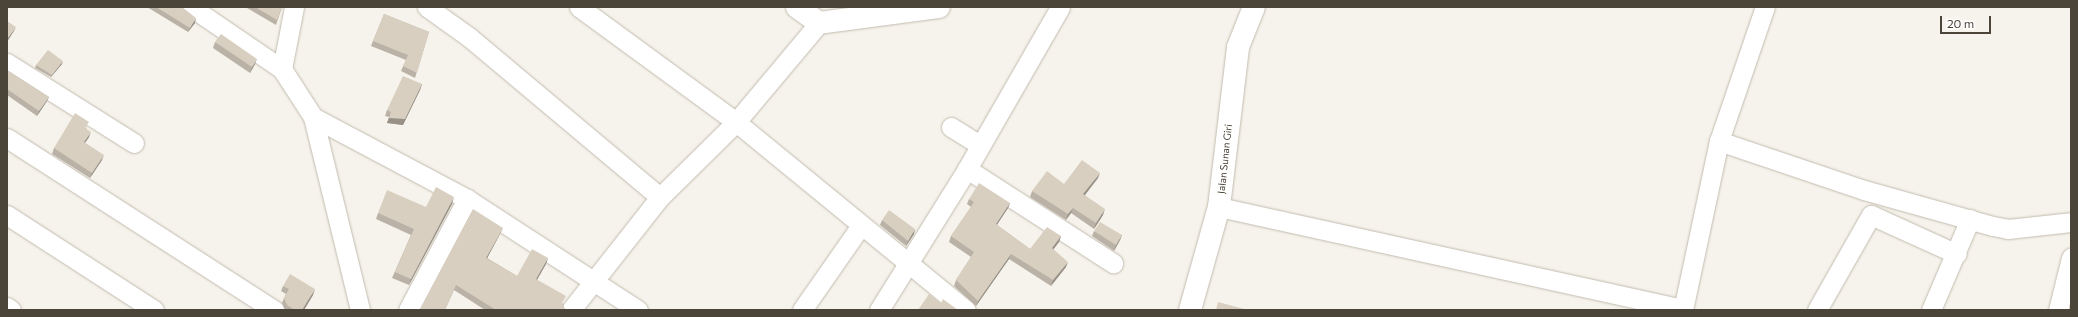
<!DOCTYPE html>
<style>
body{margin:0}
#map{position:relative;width:2078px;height:317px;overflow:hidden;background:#f6f3ec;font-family:Commissioner,sans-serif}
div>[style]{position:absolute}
.roads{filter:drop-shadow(0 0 1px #c2bbae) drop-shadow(0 0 1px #c2bbae)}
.minor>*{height:19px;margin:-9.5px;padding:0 9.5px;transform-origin:9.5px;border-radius:9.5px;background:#fff}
.tertiary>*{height:22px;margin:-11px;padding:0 11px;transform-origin:11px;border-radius:11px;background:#fff}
.wall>*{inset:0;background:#bab2a6}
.shaded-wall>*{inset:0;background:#979187}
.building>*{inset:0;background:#d8cfc1}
span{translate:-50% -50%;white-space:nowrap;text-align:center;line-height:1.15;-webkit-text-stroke:4px #fff;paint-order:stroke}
.street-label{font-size:10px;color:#4b4439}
.frame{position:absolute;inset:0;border:8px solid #4b4439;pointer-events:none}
.scale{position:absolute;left:1940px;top:16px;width:51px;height:18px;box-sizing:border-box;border:2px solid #4b4439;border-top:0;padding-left:5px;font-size:12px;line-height:14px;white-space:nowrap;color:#4b4439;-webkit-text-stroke:3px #fff;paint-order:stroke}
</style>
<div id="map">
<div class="roads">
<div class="minor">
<i style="left:191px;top:7px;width:110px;rotate:34.3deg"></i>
<i style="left:282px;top:69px;width:57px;rotate:57.1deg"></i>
<i style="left:313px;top:117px;width:199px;rotate:76.3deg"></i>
<i style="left:427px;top:7px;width:52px;rotate:35.5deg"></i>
<i style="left:469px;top:37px;width:249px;rotate:40deg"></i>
<i style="left:579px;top:7px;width:195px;rotate:36.2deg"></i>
<i style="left:736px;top:122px;width:297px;rotate:39.3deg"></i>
<i style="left:7px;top:63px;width:150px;rotate:32.2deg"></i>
<i style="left:282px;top:69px;width:63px;rotate:-79deg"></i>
<i style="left:313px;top:117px;width:174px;rotate:28deg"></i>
<i style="left:467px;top:199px;width:204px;rotate:33deg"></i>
<i style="left:951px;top:127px;width:34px;rotate:32deg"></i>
<i style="left:7px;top:138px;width:318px;rotate:32.8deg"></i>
<i style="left:1719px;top:141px;width:153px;rotate:18.7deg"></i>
<i style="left:1864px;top:190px;width:134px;rotate:15.6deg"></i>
<i style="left:1993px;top:226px;width:15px;rotate:11deg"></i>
<i style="left:2008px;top:229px;width:63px;rotate:-6.3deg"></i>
<i style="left:967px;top:169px;width:174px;rotate:32.8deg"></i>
<i style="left:1219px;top:207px;width:475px;rotate:12.4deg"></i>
<i style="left:7px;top:215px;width:175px;rotate:32.9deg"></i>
<i style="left:7px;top:307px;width:5px;rotate:37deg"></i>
<i style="left:408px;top:310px;width:126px;rotate:-62deg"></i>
<i style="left:571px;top:310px;width:144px;rotate:-51.8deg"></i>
<i style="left:660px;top:197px;width:107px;rotate:-44.6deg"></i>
<i style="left:736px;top:122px;width:129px;rotate:-50deg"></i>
<i style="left:802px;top:310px;width:101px;rotate:-55.1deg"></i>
<i style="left:879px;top:310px;width:166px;rotate:-58deg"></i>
<i style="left:967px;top:169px;width:187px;rotate:-60.1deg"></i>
<i style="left:1683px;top:310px;width:173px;rotate:-78deg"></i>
<i style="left:1719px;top:141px;width:142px;rotate:-71.1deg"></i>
<i style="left:1817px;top:310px;width:109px;rotate:-60.4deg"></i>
<i style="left:1871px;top:215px;width:94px;rotate:24.4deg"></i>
<i style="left:1931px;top:310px;width:99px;rotate:-66.8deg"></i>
<i style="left:2058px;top:310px;width:54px;rotate:-76deg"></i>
</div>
<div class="tertiary">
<i style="left:797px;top:7px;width:27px;rotate:36deg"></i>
<i style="left:819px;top:23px;width:121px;rotate:-7.6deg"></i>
<i style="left:1190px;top:310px;width:107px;rotate:-74.3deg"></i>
<i style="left:1219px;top:207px;width:161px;rotate:-83.2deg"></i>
<i style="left:1238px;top:47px;width:43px;rotate:-68.2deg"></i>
</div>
</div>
<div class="wall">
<i style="clip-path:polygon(147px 7px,182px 7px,195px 23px,188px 32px)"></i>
<i style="clip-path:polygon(248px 7px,282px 7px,276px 25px,247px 8px)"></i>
<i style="clip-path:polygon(384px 14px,429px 32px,415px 78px,401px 71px,406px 60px,371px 46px)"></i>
<i style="clip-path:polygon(215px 42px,255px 64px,250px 73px,213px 48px)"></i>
<i style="clip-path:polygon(62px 64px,51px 77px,35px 68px,36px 65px)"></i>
<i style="clip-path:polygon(7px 70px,49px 97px,47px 101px,37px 116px,7px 95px)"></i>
<i style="clip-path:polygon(422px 84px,420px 90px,403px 125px,387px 123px,389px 117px,385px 116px,387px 110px)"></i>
<i style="clip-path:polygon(87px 127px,86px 129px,89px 137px,85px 143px,102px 160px,90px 178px,52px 154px,54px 148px)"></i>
<i style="clip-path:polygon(1098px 178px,1085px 195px,1103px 215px,1094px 229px,1071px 213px,1066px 220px,1030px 197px,1032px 191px,1064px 184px)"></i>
<i style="clip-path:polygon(969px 199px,1010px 203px,1008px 208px,997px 225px,1030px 249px,1061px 236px,1059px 242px,1053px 249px,1066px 267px,1051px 286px,1009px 259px,976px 306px,954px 286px,956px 280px,971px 257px,949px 242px,951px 236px,971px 207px,967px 204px)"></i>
<i style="clip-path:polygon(452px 204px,409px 285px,392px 278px,411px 235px,376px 219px,378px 213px)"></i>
<i style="clip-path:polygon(882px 220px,914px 234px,906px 246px,880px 225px)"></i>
<i style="clip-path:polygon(503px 228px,500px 234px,487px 258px,517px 276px,548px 258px,546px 264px,537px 280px,563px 304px,565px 310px,485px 310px,454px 290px,445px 310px,419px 310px)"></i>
<i style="clip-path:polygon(1094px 231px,1122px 235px,1120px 240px,1114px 251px,1092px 236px)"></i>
<i style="clip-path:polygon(283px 286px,313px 295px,304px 310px,285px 310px,282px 303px,284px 298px,286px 294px,281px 291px)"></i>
</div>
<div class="shaded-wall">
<i style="clip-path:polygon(196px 18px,195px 23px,188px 32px,190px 28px)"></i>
<i style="clip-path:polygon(16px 27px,14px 31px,7px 42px,7px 39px)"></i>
<i style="clip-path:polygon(257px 59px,255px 64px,250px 73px,252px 67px)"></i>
<i style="clip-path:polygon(63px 61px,62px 64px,51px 77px,52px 75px)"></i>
<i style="clip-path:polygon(422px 84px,420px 90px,403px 125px,387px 123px,389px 118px)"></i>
<i style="clip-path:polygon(49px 97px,47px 101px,37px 116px,39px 111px)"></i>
<i style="clip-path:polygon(91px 132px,89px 137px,82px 147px,84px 142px)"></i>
<i style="clip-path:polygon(104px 155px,102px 160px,90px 178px,92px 173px)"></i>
<i style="clip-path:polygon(1100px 173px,1098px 178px,1081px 200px,1083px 194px)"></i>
<i style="clip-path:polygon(454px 197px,452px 204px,409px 285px,411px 279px)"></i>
<i style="clip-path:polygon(1010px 203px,1008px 208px,994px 229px,996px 224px)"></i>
<i style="clip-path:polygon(1073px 208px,1071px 213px,1066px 220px,1068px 214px)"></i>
<i style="clip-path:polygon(1105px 209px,1103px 215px,1094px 229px,1096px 223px)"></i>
<i style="clip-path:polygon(503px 228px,500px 234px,484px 264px,486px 258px)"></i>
<i style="clip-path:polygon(915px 229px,914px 234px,906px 246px,908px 241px)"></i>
<i style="clip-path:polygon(1122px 235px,1120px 240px,1114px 251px,1116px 245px)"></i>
<i style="clip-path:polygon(1061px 236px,1059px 242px,1050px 254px,1052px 248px)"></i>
<i style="clip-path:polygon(1011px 254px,1009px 259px,976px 306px,978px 301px)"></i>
<i style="clip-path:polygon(548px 258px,546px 264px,534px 285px,536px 279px)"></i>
<i style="clip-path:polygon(1068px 262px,1066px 267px,1051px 286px,1053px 280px)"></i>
<i style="clip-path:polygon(315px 289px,313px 295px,304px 310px,302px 310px)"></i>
</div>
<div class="building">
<i style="clip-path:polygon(156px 7px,182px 7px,196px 18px,190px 28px)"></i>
<i style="clip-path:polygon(255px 7px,282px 7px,277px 20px)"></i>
<i style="clip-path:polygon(384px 14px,429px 32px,417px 73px,403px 66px,408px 55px,373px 41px)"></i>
<i style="clip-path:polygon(7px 21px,16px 27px,7px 39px)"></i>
<i style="clip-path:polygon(221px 34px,257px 59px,252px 67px,215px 42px)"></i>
<i style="clip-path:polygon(48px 50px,63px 61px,52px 75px,36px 65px)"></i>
<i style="clip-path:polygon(7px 70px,49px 97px,39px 111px,7px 89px)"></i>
<i style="clip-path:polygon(403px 76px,422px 84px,405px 119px,389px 118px,391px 112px,387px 110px)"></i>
<i style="clip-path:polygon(75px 113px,89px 122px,85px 128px,91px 132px,84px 142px,104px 155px,92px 173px,54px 148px)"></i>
<i style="clip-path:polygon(1082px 160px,1100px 173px,1083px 194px,1105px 209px,1096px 223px,1073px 208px,1068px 214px,1032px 191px,1047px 171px,1064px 184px)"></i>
<i style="clip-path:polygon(979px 183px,1010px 203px,996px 224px,1030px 249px,1047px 227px,1061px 236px,1052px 248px,1068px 262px,1053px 280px,1011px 254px,978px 301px,956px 280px,974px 252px,951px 236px,974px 202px,969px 199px)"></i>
<i style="clip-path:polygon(436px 187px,454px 197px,411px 279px,395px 272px,414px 229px,378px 213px,387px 190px,426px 207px)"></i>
<i style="clip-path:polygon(473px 209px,503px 228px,486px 258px,517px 276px,532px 249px,548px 258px,536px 279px,566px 296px,562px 303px,565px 310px,496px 310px,456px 285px,445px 310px,419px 310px,420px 309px)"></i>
<i style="clip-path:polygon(889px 210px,915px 229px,908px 241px,882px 220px)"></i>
<i style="clip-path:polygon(1100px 222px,1122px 235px,1116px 245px,1094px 231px)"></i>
<i style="clip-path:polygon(290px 274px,315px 289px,302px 310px,295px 310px,287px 305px,284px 298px,289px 289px,283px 286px)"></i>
<i style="clip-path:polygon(929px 294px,941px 303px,943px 299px,958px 310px,918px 310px)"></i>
<i style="clip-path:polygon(1218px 302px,1248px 310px,1216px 310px)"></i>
</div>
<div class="street-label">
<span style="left:1225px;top:159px;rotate:-84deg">Jalan Sunan Giri</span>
</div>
<div class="frame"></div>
<div class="scale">20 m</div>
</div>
